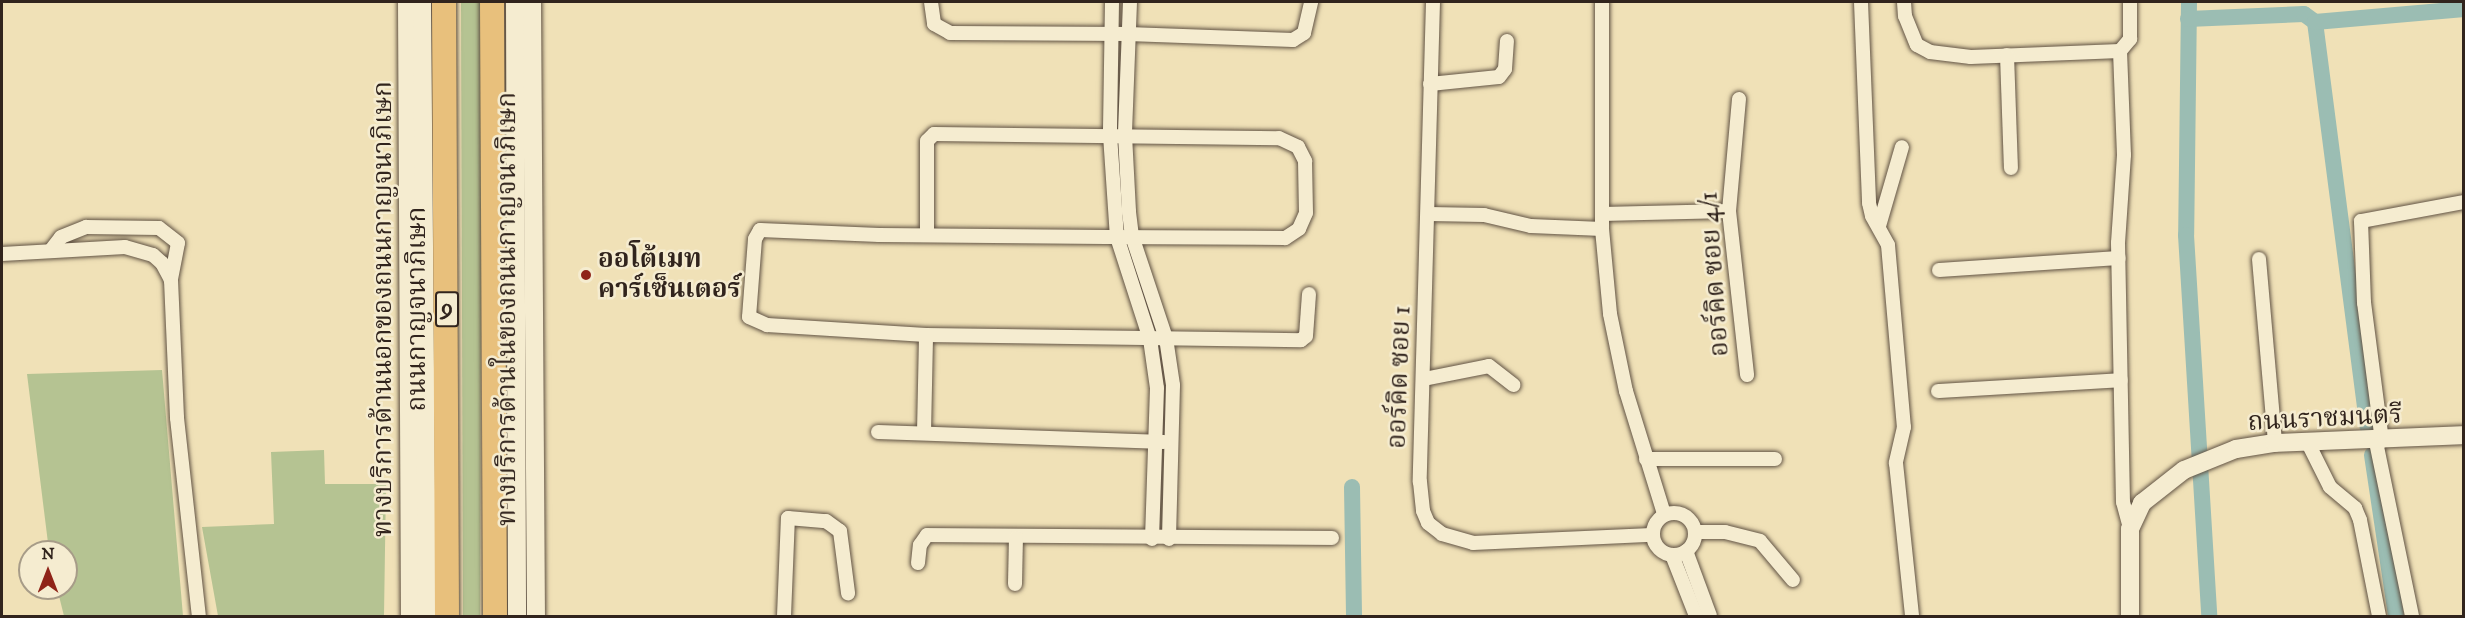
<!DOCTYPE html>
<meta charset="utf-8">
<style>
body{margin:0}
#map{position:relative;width:2465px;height:618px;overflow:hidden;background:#f0e1b7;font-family:"IM FELL DW Pica","Noto Serif Thai",serif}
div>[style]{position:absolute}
.green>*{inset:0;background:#b5c392}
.canal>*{height:16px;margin:-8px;padding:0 8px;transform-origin:8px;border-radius:8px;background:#9bbdb3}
.roads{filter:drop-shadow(0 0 2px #615344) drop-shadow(0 0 2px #615344)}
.street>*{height:14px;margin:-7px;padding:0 7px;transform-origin:7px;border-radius:7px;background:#f5ecd0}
.street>.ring{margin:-7px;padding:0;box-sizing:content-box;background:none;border:14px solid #f5ecd0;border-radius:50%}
.secondary>*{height:18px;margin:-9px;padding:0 9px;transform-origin:9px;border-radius:9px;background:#f5ecd0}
.highway>*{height:24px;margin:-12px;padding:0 12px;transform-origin:12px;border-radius:12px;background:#e8c07c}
.dots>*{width:16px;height:16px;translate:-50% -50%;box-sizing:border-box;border:3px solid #f5ecd0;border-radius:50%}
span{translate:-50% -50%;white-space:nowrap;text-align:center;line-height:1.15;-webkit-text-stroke:5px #f5ecd0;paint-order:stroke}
.shield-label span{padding:2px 4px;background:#f5ecd0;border:2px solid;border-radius:4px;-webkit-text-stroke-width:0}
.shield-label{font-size:24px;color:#31241d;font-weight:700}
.poi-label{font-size:26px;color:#31241d;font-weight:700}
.left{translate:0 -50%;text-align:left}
.street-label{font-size:26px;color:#31241d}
.frame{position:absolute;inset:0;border:3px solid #31241d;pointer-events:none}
.north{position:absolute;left:18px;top:540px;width:60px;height:60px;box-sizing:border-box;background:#f5ecd0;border:2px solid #a79c88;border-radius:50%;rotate:0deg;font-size:16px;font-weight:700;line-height:24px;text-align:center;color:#31241d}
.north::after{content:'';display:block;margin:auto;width:21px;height:27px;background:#8f2418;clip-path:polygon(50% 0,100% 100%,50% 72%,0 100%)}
</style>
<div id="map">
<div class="green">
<i style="clip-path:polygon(461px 2px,482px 2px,480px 616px,463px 616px)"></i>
<i style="clip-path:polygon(162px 370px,183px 616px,64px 616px,57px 588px,66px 588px,66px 552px,49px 551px,27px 374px)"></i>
<i style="clip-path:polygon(324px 450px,325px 484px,386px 484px,384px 616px,218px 616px,202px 527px,274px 524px,271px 452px)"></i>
</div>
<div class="canal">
<i style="left:2189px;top:2px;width:233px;rotate:90.7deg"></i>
<i style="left:2186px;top:235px;width:382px;rotate:86.5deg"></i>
<i style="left:2188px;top:19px;width:116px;rotate:-2.5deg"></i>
<i style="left:2304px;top:14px;width:14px;rotate:36deg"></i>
<i style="left:2315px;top:22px;width:409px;rotate:82.6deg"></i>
<i style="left:2315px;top:22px;width:150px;rotate:-5deg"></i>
<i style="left:2372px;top:455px;width:163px;rotate:81.5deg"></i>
<i style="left:1352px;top:487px;width:129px;rotate:89.1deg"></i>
</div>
<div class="roads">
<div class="street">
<i style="left:931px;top:2px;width:22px;rotate:82deg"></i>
<i style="left:934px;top:24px;width:18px;rotate:29deg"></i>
<i style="left:950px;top:33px;width:178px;rotate:0.3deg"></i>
<i style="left:1128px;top:34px;width:165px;rotate:2.1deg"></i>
<i style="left:1293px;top:40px;width:13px;rotate:-32deg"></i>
<i style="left:1304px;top:33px;width:32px;rotate:-77deg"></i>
<i style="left:1112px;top:2px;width:133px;rotate:90.9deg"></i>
<i style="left:1110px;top:135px;width:102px;rotate:86.1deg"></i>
<i style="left:1117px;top:237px;width:107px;rotate:72.1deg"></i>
<i style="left:1150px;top:339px;width:49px;rotate:81.9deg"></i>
<i style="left:1157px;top:388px;width:151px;rotate:91.9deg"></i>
<i style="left:1130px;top:2px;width:133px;rotate:92.2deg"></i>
<i style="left:1125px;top:135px;width:77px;rotate:87deg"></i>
<i style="left:1129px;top:212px;width:24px;rotate:83deg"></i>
<i style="left:1132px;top:236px;width:108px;rotate:71.6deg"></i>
<i style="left:1166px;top:338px;width:48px;rotate:81.5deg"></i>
<i style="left:1173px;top:385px;width:154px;rotate:91.5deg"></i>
<i style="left:1433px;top:2px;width:480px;rotate:91.6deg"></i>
<i style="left:1420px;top:482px;width:29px;rotate:84deg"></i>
<i style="left:1423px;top:511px;width:13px;rotate:67deg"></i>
<i style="left:1428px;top:523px;width:18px;rotate:38deg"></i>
<i style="left:1442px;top:534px;width:32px;rotate:16deg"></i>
<i style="left:1473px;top:543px;width:179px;rotate:-2.6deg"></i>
<i style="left:1602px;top:2px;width:227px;rotate:90deg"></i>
<i style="left:1602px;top:229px;width:85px;rotate:84.6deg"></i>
<i style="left:1610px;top:314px;width:79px;rotate:78.3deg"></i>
<i style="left:1626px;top:391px;width:129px;rotate:72.8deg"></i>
<i style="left:1861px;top:2px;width:201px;rotate:87.7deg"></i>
<i style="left:1869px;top:203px;width:13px;rotate:77deg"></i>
<i style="left:1872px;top:216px;width:33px;rotate:61deg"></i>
<i style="left:1888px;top:245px;width:183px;rotate:85deg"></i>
<i style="left:1904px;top:427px;width:37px;rotate:103deg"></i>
<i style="left:1896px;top:463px;width:154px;rotate:84deg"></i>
<i style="left:1904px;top:2px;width:14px;rotate:86deg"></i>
<i style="left:1905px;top:16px;width:31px;rotate:68deg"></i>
<i style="left:1917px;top:45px;width:15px;rotate:28deg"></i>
<i style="left:1930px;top:52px;width:41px;rotate:7deg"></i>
<i style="left:1971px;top:57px;width:149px;rotate:-2.3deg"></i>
<i style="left:2120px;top:51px;width:16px;rotate:-50deg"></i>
<i style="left:2130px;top:39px;width:36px;rotate:-90deg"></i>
<i style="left:2120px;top:51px;width:104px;rotate:87.8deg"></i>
<i style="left:2124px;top:155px;width:88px;rotate:93.9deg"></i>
<i style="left:2118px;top:243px;width:259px;rotate:88.9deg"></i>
<i style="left:2123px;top:502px;width:28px;rotate:75deg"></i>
<i style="left:2007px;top:55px;width:113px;rotate:88deg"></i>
<i style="left:1430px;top:84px;width:69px;rotate:-5.8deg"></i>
<i style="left:1499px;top:77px;width:10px;rotate:-53deg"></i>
<i style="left:1505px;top:69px;width:28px;rotate:-86deg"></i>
<i style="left:1739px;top:99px;width:112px;rotate:95.1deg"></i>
<i style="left:1729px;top:211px;width:165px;rotate:83.7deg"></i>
<i style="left:1429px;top:214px;width:55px;rotate:1deg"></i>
<i style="left:1484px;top:215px;width:48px;rotate:13.2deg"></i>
<i style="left:1531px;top:226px;width:71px;rotate:2.4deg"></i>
<i style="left:1602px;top:214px;width:127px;rotate:-1.4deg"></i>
<i style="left:1879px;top:226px;width:82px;rotate:-73.8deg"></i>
<i style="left:927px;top:235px;width:94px;rotate:-90deg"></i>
<i style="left:927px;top:141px;width:10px;rotate:-45deg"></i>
<i style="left:934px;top:134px;width:345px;rotate:0.7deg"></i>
<i style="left:1279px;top:138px;width:21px;rotate:25deg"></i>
<i style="left:1298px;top:147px;width:16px;rotate:63deg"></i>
<i style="left:1305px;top:161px;width:52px;rotate:88.9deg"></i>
<i style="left:1306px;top:213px;width:17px;rotate:114deg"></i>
<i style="left:1299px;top:229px;width:17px;rotate:147deg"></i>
<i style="left:1285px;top:238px;width:179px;rotate:-179.7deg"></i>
<i style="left:1106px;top:237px;width:227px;rotate:-179.5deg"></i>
<i style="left:879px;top:235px;width:119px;rotate:-177.6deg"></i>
<i style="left:760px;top:230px;width:10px;rotate:119deg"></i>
<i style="left:755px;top:239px;width:78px;rotate:94.4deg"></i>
<i style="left:749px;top:317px;width:20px;rotate:24deg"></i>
<i style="left:767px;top:325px;width:159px;rotate:3.6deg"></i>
<i style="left:926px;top:335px;width:375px;rotate:0.8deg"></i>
<i style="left:1301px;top:340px;width:6px;rotate:-39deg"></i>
<i style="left:1306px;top:336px;width:42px;rotate:-85.9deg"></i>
<i style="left:51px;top:250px;width:16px;rotate:-52deg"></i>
<i style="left:61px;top:237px;width:27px;rotate:-22deg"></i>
<i style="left:86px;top:227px;width:73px;rotate:0.8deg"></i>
<i style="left:159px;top:228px;width:24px;rotate:38deg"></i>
<i style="left:178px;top:243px;width:38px;rotate:101deg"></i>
<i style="left:2px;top:254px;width:123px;rotate:-3.3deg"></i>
<i style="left:125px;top:247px;width:29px;rotate:16deg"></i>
<i style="left:153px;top:255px;width:12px;rotate:42deg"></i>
<i style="left:162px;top:263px;width:19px;rotate:62deg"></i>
<i style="left:171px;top:280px;width:138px;rotate:87.5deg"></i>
<i style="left:177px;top:418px;width:199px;rotate:83.7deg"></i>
<i style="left:2259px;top:259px;width:185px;rotate:85deg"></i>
<i style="left:1939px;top:270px;width:180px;rotate:-3.8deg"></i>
<i style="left:1424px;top:379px;width:66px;rotate:-11.3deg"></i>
<i style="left:1489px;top:366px;width:31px;rotate:38deg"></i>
<i style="left:1938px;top:391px;width:183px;rotate:-3.4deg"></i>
<i style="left:878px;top:432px;width:286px;rotate:2deg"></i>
<i style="left:924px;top:433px;width:98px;rotate:-88.8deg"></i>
<i style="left:2307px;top:441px;width:51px;rotate:63.4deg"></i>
<i style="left:2330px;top:487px;width:33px;rotate:40deg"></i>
<i style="left:2355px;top:508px;width:13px;rotate:67deg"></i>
<i style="left:2360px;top:520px;width:98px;rotate:78.8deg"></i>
<i style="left:2382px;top:441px;width:139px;rotate:-97.4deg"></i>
<i style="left:2364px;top:303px;width:82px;rotate:-92.1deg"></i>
<i style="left:2361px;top:221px;width:105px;rotate:-10.5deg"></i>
<i style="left:2376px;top:442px;width:178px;rotate:78.3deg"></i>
<i style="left:1646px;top:459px;width:129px"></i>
<i class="ring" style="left:1653px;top:513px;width:28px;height:28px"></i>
<i style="left:1695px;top:532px;width:30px"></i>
<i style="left:1725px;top:532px;width:36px;rotate:14deg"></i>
<i style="left:1760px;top:541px;width:51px;rotate:49.8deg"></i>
<i style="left:1686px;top:551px;width:69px;rotate:69.7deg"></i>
<i style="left:1672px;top:555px;width:66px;rotate:68.5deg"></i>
<i style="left:918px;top:563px;width:18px;rotate:-84deg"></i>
<i style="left:920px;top:545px;width:12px;rotate:-55deg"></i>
<i style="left:927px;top:535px;width:405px;rotate:0.4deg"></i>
<i style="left:1015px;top:584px;width:46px;rotate:-88.8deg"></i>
<i style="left:784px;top:616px;width:98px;rotate:-87.7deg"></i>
<i style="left:788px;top:518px;width:38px;rotate:5deg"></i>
<i style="left:826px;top:521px;width:17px;rotate:36deg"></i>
<i style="left:840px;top:531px;width:63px;rotate:82.6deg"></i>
</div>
<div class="secondary">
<i style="left:407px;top:2px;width:614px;rotate:89.72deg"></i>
<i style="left:422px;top:2px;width:614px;rotate:89.53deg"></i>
<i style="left:515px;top:2px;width:614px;rotate:89.81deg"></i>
<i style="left:532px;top:2px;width:614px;rotate:89.63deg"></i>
<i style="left:2130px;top:616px;width:87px;rotate:-90deg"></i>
<i style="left:2130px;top:529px;width:29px;rotate:-65deg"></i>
<i style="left:2142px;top:503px;width:53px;rotate:-38.2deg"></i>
<i style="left:2184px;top:470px;width:56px;rotate:-22deg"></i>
<i style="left:2236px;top:449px;width:39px;rotate:-9deg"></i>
<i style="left:2275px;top:443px;width:189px;rotate:-2.4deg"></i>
</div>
<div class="highway">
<i style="left:444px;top:2px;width:614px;rotate:89.72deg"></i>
<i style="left:492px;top:2px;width:614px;rotate:89.72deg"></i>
</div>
</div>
<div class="dots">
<i style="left:586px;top:275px;background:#8f2418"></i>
</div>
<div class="shield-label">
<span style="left:447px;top:309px">9</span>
</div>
<div class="poi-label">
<span class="left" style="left:598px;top:275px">ออโต้เมท<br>คาร์เซ็นเตอร์</span>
</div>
<div class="street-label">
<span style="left:1715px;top:274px;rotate:-94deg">ออร์คิด ซอย 4/1</span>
<span style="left:384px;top:309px;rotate:-90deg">ทางบริการด้านนอกของถนนกาญจนาภิเษก</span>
<span style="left:418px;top:309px;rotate:-90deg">ถนนกาญจนาภิเษก</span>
<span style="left:508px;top:309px;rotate:-90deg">ทางบริการด้านในของถนนกาญจนาภิเษก</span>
<span style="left:1400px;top:377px;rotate:-88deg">ออร์คิด ซอย 1</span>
<span style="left:2325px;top:419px;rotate:-3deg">ถนนราชมนตรี</span>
</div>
<div class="frame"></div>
<div class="north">N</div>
</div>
